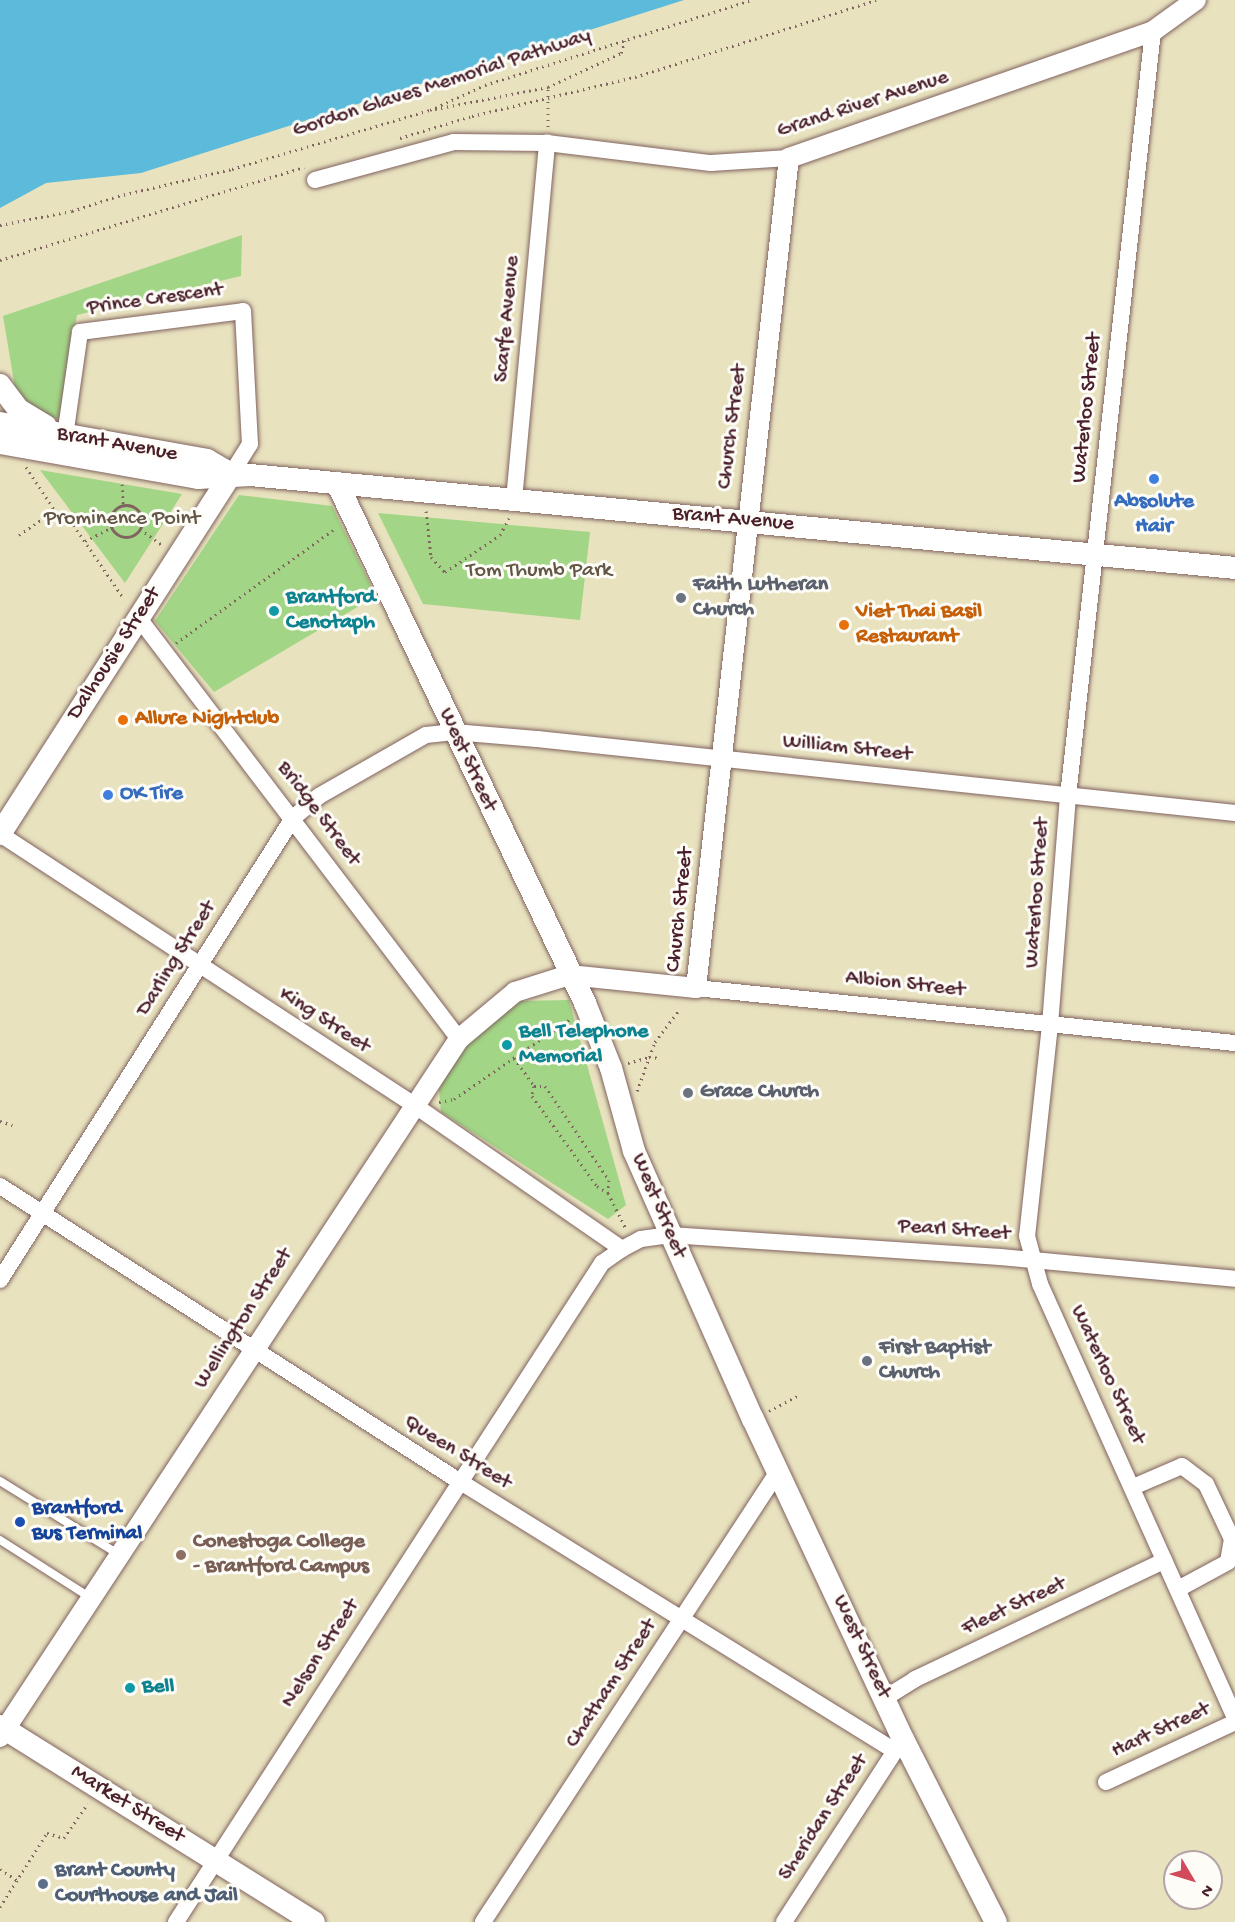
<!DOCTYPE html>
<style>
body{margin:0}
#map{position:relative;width:1235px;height:1922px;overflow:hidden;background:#e8e2bf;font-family:"Gochi Hand",sans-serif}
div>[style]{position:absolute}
.green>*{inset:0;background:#a2d686}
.water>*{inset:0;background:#5cbadb}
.path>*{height:3px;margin-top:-1.5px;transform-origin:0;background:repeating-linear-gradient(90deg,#81635f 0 1.5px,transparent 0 6px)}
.path>.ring{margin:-1.5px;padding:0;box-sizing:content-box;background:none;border:3px solid #81635f;border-radius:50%}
.roads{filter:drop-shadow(0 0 2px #81635f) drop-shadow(0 0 2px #81635f)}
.service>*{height:8px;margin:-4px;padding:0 4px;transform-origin:4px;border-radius:4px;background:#fff}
.minor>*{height:16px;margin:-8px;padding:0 8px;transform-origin:8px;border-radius:8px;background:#fff}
.tertiary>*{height:20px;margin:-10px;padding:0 10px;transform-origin:10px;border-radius:10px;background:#fff}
.secondary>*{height:22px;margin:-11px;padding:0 11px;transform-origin:11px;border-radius:11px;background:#fff}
.dots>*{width:16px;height:16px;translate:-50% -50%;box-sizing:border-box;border:3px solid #fdfcf7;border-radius:50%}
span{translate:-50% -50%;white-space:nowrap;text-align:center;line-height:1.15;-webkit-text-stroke:6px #fdfcf7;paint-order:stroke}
.street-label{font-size:22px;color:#4a1f2b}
.shop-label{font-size:22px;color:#366cbe;font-weight:700}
.left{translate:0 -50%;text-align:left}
.park-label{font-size:22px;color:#645646}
.worship-label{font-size:22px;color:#5b616d;font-weight:700}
.culture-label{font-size:22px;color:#0d838f;font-weight:700}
.food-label{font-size:22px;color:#c56008;font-weight:700}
.transit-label{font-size:22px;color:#164399;font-weight:700}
.education-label{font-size:22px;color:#785e54;font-weight:700}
.service-label{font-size:22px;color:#4e5e75;font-weight:700}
.north{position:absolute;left:1163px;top:1850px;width:60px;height:60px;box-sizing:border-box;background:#fdfcf7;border:2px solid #b5a4a5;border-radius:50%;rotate:128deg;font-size:16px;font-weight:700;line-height:24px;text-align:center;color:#4a1f2b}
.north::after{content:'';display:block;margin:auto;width:21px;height:27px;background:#d1495b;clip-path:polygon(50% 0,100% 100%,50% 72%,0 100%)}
</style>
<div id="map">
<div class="green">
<i style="clip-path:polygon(242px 235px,241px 276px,77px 315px,60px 419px,31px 413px,17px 400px,3px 316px)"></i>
<i style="clip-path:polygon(40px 470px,182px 494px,125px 583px)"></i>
<i style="clip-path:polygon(239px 495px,332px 506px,376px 596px,214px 692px,155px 621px)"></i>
<i style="clip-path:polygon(378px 513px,590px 532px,580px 620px,423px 604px)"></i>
<i style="clip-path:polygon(569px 1000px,626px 1205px,608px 1219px,441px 1112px,438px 1079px,466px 1042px,521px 1001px)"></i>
</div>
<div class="water">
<i style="clip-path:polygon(0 0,684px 0,141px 173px,46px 183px,0 208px)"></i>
</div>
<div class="path">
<i style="left:435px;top:109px;width:115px;rotate:-11deg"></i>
<i style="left:548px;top:87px;width:81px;rotate:-25deg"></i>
<i style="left:621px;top:53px;width:13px;rotate:-72deg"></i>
<i style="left:548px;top:127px;width:40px;rotate:-90deg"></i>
<i style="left:400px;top:138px;width:75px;rotate:-17deg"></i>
<i style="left:472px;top:116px;width:168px;rotate:-13.5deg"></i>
<i style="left:635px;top:77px;width:253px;rotate:-17.7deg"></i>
<i style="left:0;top:225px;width:73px;rotate:-11deg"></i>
<i style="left:72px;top:211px;width:48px;rotate:-18.1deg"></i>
<i style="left:118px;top:196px;width:117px;rotate:-13.3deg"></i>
<i style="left:232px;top:169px;width:207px;rotate:-16.6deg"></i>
<i style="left:430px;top:110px;width:60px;rotate:-24.4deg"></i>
<i style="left:485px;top:85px;width:280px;rotate:-17.7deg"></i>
<i style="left:0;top:260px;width:318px;rotate:-17deg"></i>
<i style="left:26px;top:467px;width:69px;rotate:56.3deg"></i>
<i style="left:64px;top:524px;width:7px;rotate:-34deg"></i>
<i style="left:70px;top:520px;width:92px;rotate:55.6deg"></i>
<i style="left:122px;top:484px;width:20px;rotate:87deg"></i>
<i class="ring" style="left:110px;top:505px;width:29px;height:29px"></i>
<i style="left:426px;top:511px;width:46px;rotate:83.8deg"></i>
<i style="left:431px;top:557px;width:21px;rotate:47deg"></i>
<i style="left:445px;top:572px;width:66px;rotate:-33.9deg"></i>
<i style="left:500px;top:535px;width:19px;rotate:-62deg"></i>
<i style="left:140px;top:529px;width:29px;rotate:36deg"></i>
<i style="left:19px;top:535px;width:44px;rotate:-34.8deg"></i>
<i style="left:85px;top:541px;width:29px;rotate:-27deg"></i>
<i style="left:176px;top:643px;width:197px;rotate:-35.7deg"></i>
<i style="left:514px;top:1058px;width:34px;rotate:54deg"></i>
<i style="left:534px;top:1086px;width:11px"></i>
<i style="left:545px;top:1086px;width:114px;rotate:55.8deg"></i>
<i style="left:609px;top:1180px;width:13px;rotate:94deg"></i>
<i style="left:608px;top:1193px;width:40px;rotate:63.4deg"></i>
<i style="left:628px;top:1063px;width:22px;rotate:-16deg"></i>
<i style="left:649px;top:1057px;width:12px;rotate:5deg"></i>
<i style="left:534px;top:1086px;width:10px;rotate:101deg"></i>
<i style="left:532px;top:1096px;width:111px;rotate:54.2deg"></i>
<i style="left:597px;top:1186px;width:13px;rotate:32deg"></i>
<i style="left:637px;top:1091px;width:52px;rotate:-69.8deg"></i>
<i style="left:655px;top:1042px;width:39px;rotate:-53deg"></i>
<i style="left:439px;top:1102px;width:15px;rotate:-11deg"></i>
<i style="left:454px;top:1099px;width:143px;rotate:-34.5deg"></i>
<i style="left:0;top:1121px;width:13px;rotate:18deg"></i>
<i style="left:769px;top:1411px;width:34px;rotate:-28deg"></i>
<i style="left:0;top:1869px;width:20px;rotate:33deg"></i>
<i style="left:0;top:1907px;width:88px;rotate:-57.6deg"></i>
<i style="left:47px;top:1833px;width:18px;rotate:16deg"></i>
<i style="left:64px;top:1838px;width:42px;rotate:-55.6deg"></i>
</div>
<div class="roads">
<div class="service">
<i style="left:0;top:1481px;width:141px;rotate:31.7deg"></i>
<i style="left:0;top:1540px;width:108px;rotate:32.5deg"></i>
</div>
<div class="minor">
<i style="left:1153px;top:31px;width:770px;rotate:96.34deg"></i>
<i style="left:1068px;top:796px;width:230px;rotate:94.5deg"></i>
<i style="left:1050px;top:1025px;width:212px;rotate:96.2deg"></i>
<i style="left:1027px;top:1236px;width:50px;rotate:74.8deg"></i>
<i style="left:1040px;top:1284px;width:475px;rotate:65.8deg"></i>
<i style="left:315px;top:180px;width:144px;rotate:-15.3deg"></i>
<i style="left:454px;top:142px;width:93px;rotate:0.6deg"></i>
<i style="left:547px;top:143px;width:165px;rotate:7deg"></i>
<i style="left:711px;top:163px;width:78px;rotate:-3.7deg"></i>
<i style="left:65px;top:436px;width:105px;rotate:-81.8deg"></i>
<i style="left:80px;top:332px;width:164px;rotate:-7.3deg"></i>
<i style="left:243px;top:311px;width:133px;rotate:87deg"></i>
<i style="left:250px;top:444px;width:36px;rotate:122deg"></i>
<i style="left:514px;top:500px;width:359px;rotate:-84.7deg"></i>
<i style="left:138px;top:617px;width:530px;rotate:52.74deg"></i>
<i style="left:0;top:834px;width:495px;rotate:33.2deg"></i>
<i style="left:414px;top:1105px;width:253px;rotate:34.7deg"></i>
<i style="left:696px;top:988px;width:542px;rotate:5.83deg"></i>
<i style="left:0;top:1186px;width:546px;rotate:32.73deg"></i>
<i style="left:459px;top:1481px;width:513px;rotate:31.77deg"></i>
<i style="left:0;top:1280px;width:547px;rotate:-57.62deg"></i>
<i style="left:293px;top:818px;width:34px;rotate:-40deg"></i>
<i style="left:319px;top:796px;width:123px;rotate:-29.7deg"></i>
<i style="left:426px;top:735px;width:28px;rotate:-6deg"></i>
<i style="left:454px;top:732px;width:83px;rotate:4.8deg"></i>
<i style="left:537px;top:739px;width:702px;rotate:6.05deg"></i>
<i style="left:1133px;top:1487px;width:53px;rotate:-23.2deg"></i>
<i style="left:1182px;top:1466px;width:30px;rotate:37deg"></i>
<i style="left:1206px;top:1484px;width:61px;rotate:64.7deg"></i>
<i style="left:1232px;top:1539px;width:23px;rotate:100deg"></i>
<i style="left:1228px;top:1562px;width:57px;rotate:151.6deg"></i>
<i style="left:885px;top:1698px;width:36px;rotate:-32deg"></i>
<i style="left:915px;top:1679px;width:276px;rotate:-25.4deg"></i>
<i style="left:1106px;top:1782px;width:142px;rotate:-24.9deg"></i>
<i style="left:176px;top:1922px;width:785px;rotate:-57.12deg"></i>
<i style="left:602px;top:1263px;width:24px;rotate:-35deg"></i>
<i style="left:622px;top:1249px;width:21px;rotate:-28deg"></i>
<i style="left:641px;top:1239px;width:29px;rotate:-8deg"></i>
<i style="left:670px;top:1235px;width:331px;rotate:3.8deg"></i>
<i style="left:1000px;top:1257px;width:236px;rotate:5.3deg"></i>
<i style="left:483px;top:1922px;width:540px;rotate:-56.78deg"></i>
<i style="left:784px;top:1922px;width:215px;rotate:-57deg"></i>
</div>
<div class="tertiary">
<i style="left:0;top:1737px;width:835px;rotate:-56.67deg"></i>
<i style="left:459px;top:1039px;width:73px;rotate:-40deg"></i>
<i style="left:515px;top:992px;width:57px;rotate:-17.5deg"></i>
<i style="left:569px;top:975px;width:128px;rotate:5.8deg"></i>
<i style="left:696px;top:988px;width:835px;rotate:-83.61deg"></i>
<i style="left:789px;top:158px;width:386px;rotate:-19.2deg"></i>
<i style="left:1153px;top:31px;width:53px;rotate:-35.8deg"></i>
</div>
<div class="secondary">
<i style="left:0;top:385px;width:31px;rotate:53deg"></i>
<i style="left:19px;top:410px;width:31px;rotate:31deg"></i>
<i style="left:0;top:423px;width:210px;rotate:10.1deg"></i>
<i style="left:207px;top:460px;width:28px;rotate:30deg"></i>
<i style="left:0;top:443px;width:201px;rotate:10deg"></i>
<i style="left:198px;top:478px;width:52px;rotate:-3.3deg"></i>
<i style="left:250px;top:475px;width:989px;rotate:5.39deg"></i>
<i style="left:337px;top:483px;width:576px;rotate:64.5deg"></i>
<i style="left:585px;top:1003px;width:70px;rotate:68.2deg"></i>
<i style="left:611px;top:1068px;width:86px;rotate:74.5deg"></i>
<i style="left:634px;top:1151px;width:293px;rotate:66.1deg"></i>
<i style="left:753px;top:1419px;width:353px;rotate:64.9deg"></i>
<i style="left:903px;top:1739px;width:205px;rotate:63.1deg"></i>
<i style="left:0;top:834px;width:428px;rotate:-57.3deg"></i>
<i style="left:0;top:1726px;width:370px;rotate:32deg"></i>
</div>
</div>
<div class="dots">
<i style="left:1154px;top:479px;background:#3f7fe0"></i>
<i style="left:681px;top:598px;background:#6b7280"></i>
<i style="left:274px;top:611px;background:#0f9aa8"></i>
<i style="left:844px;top:625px;background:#e8710a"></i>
<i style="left:123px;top:720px;background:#e8710a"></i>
<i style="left:108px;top:795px;background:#3f7fe0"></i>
<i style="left:507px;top:1045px;background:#0f9aa8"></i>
<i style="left:688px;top:1093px;background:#6b7280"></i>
<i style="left:867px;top:1361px;background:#6b7280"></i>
<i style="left:20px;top:1522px;background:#1a4fb4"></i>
<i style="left:181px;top:1555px;background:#8d6e63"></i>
<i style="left:130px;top:1688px;background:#0f9aa8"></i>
<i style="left:43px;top:1884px;background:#5c6f8a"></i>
</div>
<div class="street-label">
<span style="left:442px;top:84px;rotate:-18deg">Gordon Glaves Memorial Pathway</span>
<span style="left:863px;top:105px;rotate:-18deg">Grand River Avenue</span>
<span style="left:155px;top:300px;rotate:-8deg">Prince Crescent</span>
<span style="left:508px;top:319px;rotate:-85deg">Scarfe Avenue</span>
<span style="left:1088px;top:408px;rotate:-84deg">Waterloo Street</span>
<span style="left:733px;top:427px;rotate:-83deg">Church Street</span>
<span style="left:117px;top:445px;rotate:10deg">Brant Avenue</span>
<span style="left:733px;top:520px;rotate:5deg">Brant Avenue</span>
<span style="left:115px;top:654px;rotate:-57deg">Dalhousie Street</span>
<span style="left:847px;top:749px;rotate:6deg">William Street</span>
<span style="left:467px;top:760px;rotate:65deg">West Street</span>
<span style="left:318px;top:814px;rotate:53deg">Bridge Street</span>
<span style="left:1038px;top:893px;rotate:-86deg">Waterloo Street</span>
<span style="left:681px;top:910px;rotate:-84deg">Church Street</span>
<span style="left:177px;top:959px;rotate:-58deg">Darling Street</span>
<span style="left:905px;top:985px;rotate:6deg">Albion Street</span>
<span style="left:324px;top:1021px;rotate:33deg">King Street</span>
<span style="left:658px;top:1206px;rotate:67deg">West Street</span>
<span style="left:954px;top:1231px;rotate:4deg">Pearl Street</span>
<span style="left:244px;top:1319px;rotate:-57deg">Wellington Street</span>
<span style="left:1107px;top:1375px;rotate:65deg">Waterloo Street</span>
<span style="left:457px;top:1453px;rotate:32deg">Queen Street</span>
<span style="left:1014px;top:1607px;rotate:-25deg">Fleet Street</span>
<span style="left:861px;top:1647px;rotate:65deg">West Street</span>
<span style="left:321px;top:1654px;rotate:-57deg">Nelson Street</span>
<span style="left:612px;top:1684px;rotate:-57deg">Chatham Street</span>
<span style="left:1161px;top:1731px;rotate:-25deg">Hart Street</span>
<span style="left:127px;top:1805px;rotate:32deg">Market Street</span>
<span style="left:824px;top:1818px;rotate:-57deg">Sheridan Street</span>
</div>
<div class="shop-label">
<span style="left:1154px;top:515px">Absolute<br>Hair</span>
<span class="left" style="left:120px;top:795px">OK Tire</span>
</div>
<div class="park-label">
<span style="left:122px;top:520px">Prominence Point</span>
<span style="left:539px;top:572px">Tom Thumb Park</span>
</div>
<div class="worship-label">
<span class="left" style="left:693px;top:598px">Faith Lutheran<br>Church</span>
<span class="left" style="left:700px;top:1093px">Grace Church</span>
<span class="left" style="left:879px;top:1361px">First Baptist<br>Church</span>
</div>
<div class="culture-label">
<span class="left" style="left:286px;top:611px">Brantford<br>Cenotaph</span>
<span class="left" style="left:519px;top:1045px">Bell Telephone<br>Memorial</span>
<span class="left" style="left:142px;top:1688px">Bell</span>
</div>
<div class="food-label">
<span class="left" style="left:856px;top:625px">Viet Thai Basil<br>Restaurant</span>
<span class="left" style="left:135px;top:720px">Allure Nightclub</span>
</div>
<div class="transit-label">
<span class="left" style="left:32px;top:1522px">Brantford<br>Bus Terminal</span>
</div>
<div class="education-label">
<span class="left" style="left:193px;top:1555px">Conestoga College<br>- Brantford Campus</span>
</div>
<div class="service-label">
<span class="left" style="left:55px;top:1884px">Brant County<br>Courthouse and Jail</span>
</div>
<div class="north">N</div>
</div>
